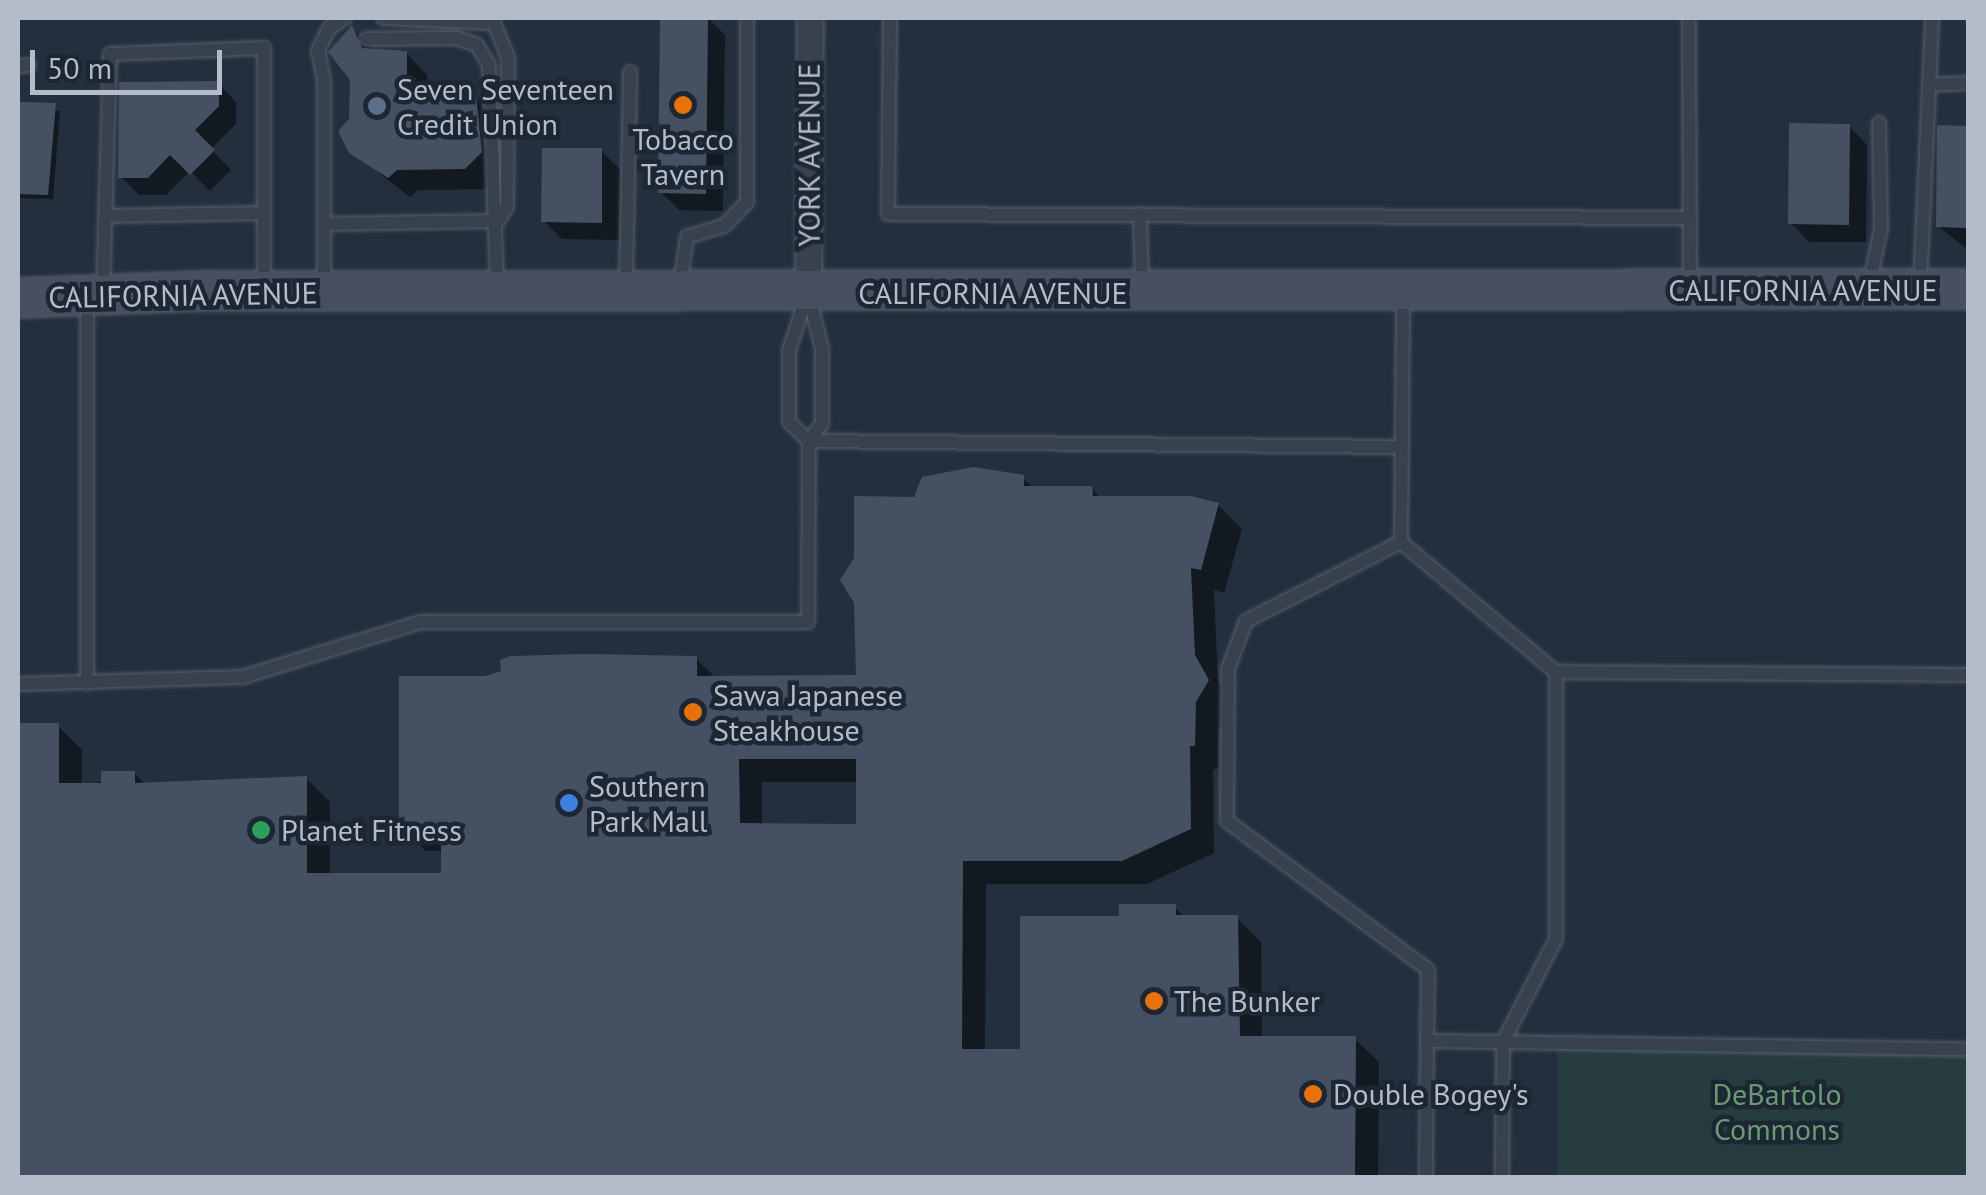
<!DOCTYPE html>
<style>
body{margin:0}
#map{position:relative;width:1986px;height:1195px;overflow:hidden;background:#242f3e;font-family:"PT Sans",sans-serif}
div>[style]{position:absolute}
.green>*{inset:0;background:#263c3f}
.shadow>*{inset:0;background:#0007}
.building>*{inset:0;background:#455162}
.roads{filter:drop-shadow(0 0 2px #565f6c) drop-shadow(0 0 2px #565f6c)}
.lane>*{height:12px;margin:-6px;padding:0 6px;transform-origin:6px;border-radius:6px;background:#38414e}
.street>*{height:25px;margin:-12.5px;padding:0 12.5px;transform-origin:12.5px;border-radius:12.5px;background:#38414e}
.secondary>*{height:38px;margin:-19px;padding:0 19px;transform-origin:19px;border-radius:19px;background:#465061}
.dots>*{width:28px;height:28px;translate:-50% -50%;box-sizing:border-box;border:5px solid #1d2633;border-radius:50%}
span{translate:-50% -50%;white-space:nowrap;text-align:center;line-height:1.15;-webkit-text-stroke:9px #1d2633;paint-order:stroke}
.poi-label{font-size:30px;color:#b4bcc9}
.left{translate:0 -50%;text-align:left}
.street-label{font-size:30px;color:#b4bcc9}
.park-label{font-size:30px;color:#6b9a76}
.frame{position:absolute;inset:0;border:20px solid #b4bcc9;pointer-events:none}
.scale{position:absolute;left:30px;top:50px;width:192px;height:45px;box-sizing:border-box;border:5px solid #b4bcc9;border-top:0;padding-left:12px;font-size:30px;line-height:35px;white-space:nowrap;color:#b4bcc9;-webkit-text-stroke:8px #1d2633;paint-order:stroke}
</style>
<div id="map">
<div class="green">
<i style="clip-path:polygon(1557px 1043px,1968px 1049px,1968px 1177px,1557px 1178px)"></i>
</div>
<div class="shadow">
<i style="clip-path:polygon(662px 18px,708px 18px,725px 35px,723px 211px,679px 210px,661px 192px)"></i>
<i style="clip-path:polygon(352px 29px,372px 49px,406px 53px,427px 75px,427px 97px,475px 97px,496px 118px,502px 173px,486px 189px,418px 190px,410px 197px,351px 151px)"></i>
<i style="clip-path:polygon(218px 83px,236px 102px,236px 124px,211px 149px,231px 170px,210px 191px,190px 171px,166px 195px,139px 195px,121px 177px)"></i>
<i style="clip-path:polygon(18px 105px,60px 111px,53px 199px,18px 198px)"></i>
<i style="clip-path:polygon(1849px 126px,1867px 145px,1866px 242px,1809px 242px,1791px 223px)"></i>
<i style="clip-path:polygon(1940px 128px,1968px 128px,1968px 250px,1938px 226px)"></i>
<i style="clip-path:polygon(601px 151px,620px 169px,619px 240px,562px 239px,544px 221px)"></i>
<i style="clip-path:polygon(evenodd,1023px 478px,1034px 489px,1091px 488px,1102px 499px,1218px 505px,1242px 529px,1224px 593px,1214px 590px,1218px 681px,1231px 705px,1219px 727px,1218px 769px,1213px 769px,1214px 853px,1147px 884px,986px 884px,985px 1051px,1023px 1051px,1121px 918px,1174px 907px,1186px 918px,1237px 918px,1261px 942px,1262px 1038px,1354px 1038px,1379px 1062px,1378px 1178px,18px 1178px,18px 726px,58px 726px,82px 750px,82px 786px,134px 773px,146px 785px,306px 778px,330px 802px,330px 875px,444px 875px,444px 851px,426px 851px,402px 827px,486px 679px,696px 659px,716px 678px,859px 678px,916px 499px,1023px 478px,762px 782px,859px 782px,859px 827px,762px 826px,762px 782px)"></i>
</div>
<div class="building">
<i style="clip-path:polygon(660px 18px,708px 18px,706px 194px,658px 193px)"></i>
<i style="clip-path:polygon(352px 25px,362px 48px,407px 51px,407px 95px,476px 94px,482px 152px,465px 169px,397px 170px,388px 178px,349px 153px,338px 131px,349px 119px,350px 80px,328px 52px)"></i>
<i style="clip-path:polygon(219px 81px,219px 106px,195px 130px,215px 150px,190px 175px,170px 155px,148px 178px,118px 178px,119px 82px)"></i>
<i style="clip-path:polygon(18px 102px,56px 103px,48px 195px,18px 194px)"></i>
<i style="clip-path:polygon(1789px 123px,1850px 124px,1849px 225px,1788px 224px)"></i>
<i style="clip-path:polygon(1937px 125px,1968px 126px,1968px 228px,1936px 227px)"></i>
<i style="clip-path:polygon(542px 148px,602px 148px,602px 223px,541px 222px)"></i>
<i style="clip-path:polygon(evenodd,973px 467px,1024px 475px,1024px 486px,1092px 486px,1093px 496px,1191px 496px,1219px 503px,1201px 570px,1191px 568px,1195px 655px,1209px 680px,1196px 702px,1195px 746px,1190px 746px,1191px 829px,1122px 861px,963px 861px,962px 1049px,1020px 1049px,1020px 916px,1119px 916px,1119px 904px,1176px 904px,1176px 915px,1238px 915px,1240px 1036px,1356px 1036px,1355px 1178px,18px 1178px,18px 723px,59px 723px,59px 783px,101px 783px,101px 771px,135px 771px,135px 783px,307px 776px,307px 873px,441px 873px,441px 828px,399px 828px,399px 676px,485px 676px,501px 671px,500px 660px,511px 656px,585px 654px,697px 656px,697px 676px,856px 675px,854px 603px,840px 580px,854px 558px,854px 496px,914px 497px,922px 477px,973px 467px,739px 759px,856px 759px,856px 824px,740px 823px,739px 759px)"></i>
</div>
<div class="roads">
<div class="lane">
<i style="left:383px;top:18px;width:111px;rotate:2.6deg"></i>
<i style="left:494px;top:23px;width:37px;rotate:68deg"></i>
<i style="left:508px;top:57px;width:150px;rotate:90.4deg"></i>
<i style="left:507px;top:207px;width:17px;rotate:123deg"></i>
<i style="left:890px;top:18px;width:196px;rotate:90.6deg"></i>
<i style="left:888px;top:214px;width:802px;rotate:0.29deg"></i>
<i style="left:1689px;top:18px;width:267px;rotate:89.8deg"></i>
<i style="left:366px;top:39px;width:90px;rotate:-0.6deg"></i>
<i style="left:456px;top:38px;width:22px;rotate:18deg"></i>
<i style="left:477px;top:45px;width:23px;rotate:59deg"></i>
<i style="left:489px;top:65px;width:220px;rotate:87.9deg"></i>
<i style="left:18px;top:66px;width:11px;rotate:-5deg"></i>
<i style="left:1929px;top:85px;width:39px;rotate:-3deg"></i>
<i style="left:1140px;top:214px;width:71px;rotate:88.4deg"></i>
<i style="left:105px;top:216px;width:159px;rotate:-1.1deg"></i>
<i style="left:324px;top:224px;width:174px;rotate:-1deg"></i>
<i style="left:680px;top:285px;width:49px;rotate:-81.7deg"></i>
<i style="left:687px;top:237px;width:39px;rotate:-17deg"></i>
<i style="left:724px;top:226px;width:33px;rotate:-46deg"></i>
<i style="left:747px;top:202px;width:184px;rotate:-90deg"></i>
<i style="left:626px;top:286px;width:214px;rotate:-88.9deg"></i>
<i style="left:1920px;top:286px;width:268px;rotate:-87.4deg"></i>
<i style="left:1869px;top:287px;width:60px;rotate:-78.5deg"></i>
<i style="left:1881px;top:228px;width:105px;rotate:-91.1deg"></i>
<i style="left:324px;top:288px;width:207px;rotate:-90deg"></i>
<i style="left:324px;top:81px;width:31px;rotate:-101deg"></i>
<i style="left:318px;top:51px;width:25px;rotate:-64deg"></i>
<i style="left:329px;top:28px;width:19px;rotate:-32deg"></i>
<i style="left:103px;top:293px;width:239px;rotate:-88.3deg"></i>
<i style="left:110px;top:54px;width:154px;rotate:-2.2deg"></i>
<i style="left:264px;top:48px;width:241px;rotate:90deg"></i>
<i style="left:807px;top:296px;width:57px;rotate:108.4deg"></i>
<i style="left:789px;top:350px;width:72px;rotate:90deg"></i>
<i style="left:789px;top:422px;width:28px;rotate:44deg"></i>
<i style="left:809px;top:441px;width:593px;rotate:0.58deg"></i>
<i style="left:1401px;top:542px;width:174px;rotate:153deg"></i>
<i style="left:1246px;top:621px;width:51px;rotate:110.6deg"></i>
<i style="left:1228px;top:669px;width:152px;rotate:90.4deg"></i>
<i style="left:1227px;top:821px;width:250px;rotate:36.5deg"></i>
<i style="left:1428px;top:970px;width:71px;rotate:90.8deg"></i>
<i style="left:1401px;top:542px;width:202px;rotate:40deg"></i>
<i style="left:1556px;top:672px;width:412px;rotate:0.4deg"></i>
<i style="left:1401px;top:542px;width:247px;rotate:-89.5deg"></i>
<i style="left:87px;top:683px;width:382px;rotate:-90deg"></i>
<i style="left:18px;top:684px;width:225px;rotate:-1.8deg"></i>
<i style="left:243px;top:677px;width:186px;rotate:-17.2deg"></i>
<i style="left:421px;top:622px;width:387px"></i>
<i style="left:808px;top:622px;width:181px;rotate:-89.7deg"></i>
<i style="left:809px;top:441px;width:22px;rotate:-54deg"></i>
<i style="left:822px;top:423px;width:74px;rotate:-90deg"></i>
<i style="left:822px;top:349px;width:56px;rotate:-103.5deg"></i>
<i style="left:1426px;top:1178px;width:137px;rotate:-89.6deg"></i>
<i style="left:1427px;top:1041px;width:76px;rotate:0.8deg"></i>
<i style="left:1503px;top:1042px;width:116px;rotate:-62.8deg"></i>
<i style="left:1556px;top:939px;width:267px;rotate:-90deg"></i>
<i style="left:1502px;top:1178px;width:136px;rotate:-89.6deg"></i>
<i style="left:1503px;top:1042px;width:465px;rotate:0.9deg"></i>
</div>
<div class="street">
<i style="left:808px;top:293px;width:275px;rotate:-89.6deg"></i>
</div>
<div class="secondary">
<i style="left:18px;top:298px;width:186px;rotate:-2.2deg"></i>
<i style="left:204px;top:291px;width:1764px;rotate:-0.06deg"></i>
</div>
</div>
<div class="dots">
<i style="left:683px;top:105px;background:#e8710a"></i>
<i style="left:377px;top:106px;background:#5c6f8a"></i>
<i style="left:693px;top:712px;background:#e8710a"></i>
<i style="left:569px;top:803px;background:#3f7fe0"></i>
<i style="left:261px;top:830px;background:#2e9e5b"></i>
<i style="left:1154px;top:1001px;background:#e8710a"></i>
<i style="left:1313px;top:1094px;background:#e8710a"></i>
</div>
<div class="poi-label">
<span class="left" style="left:397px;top:106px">Seven Seventeen<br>Credit Union</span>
<span style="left:683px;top:156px">Tobacco<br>Tavern</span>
<span class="left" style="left:713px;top:712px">Sawa Japanese<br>Steakhouse</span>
<span class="left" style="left:589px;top:803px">Southern<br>Park Mall</span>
<span class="left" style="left:281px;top:830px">Planet Fitness</span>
<span class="left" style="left:1174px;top:1001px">The Bunker</span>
<span class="left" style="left:1333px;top:1094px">Double Bogey's</span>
</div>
<div class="street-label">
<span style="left:809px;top:155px;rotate:-90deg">YORK AVENUE</span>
<span style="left:1803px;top:290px">CALIFORNIA AVENUE</span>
<span style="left:993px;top:293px">CALIFORNIA AVENUE</span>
<span style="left:183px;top:295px;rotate:-1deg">CALIFORNIA AVENUE</span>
</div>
<div class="park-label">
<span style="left:1777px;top:1111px">DeBartolo<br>Commons</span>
</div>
<div class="frame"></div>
<div class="scale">50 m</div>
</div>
